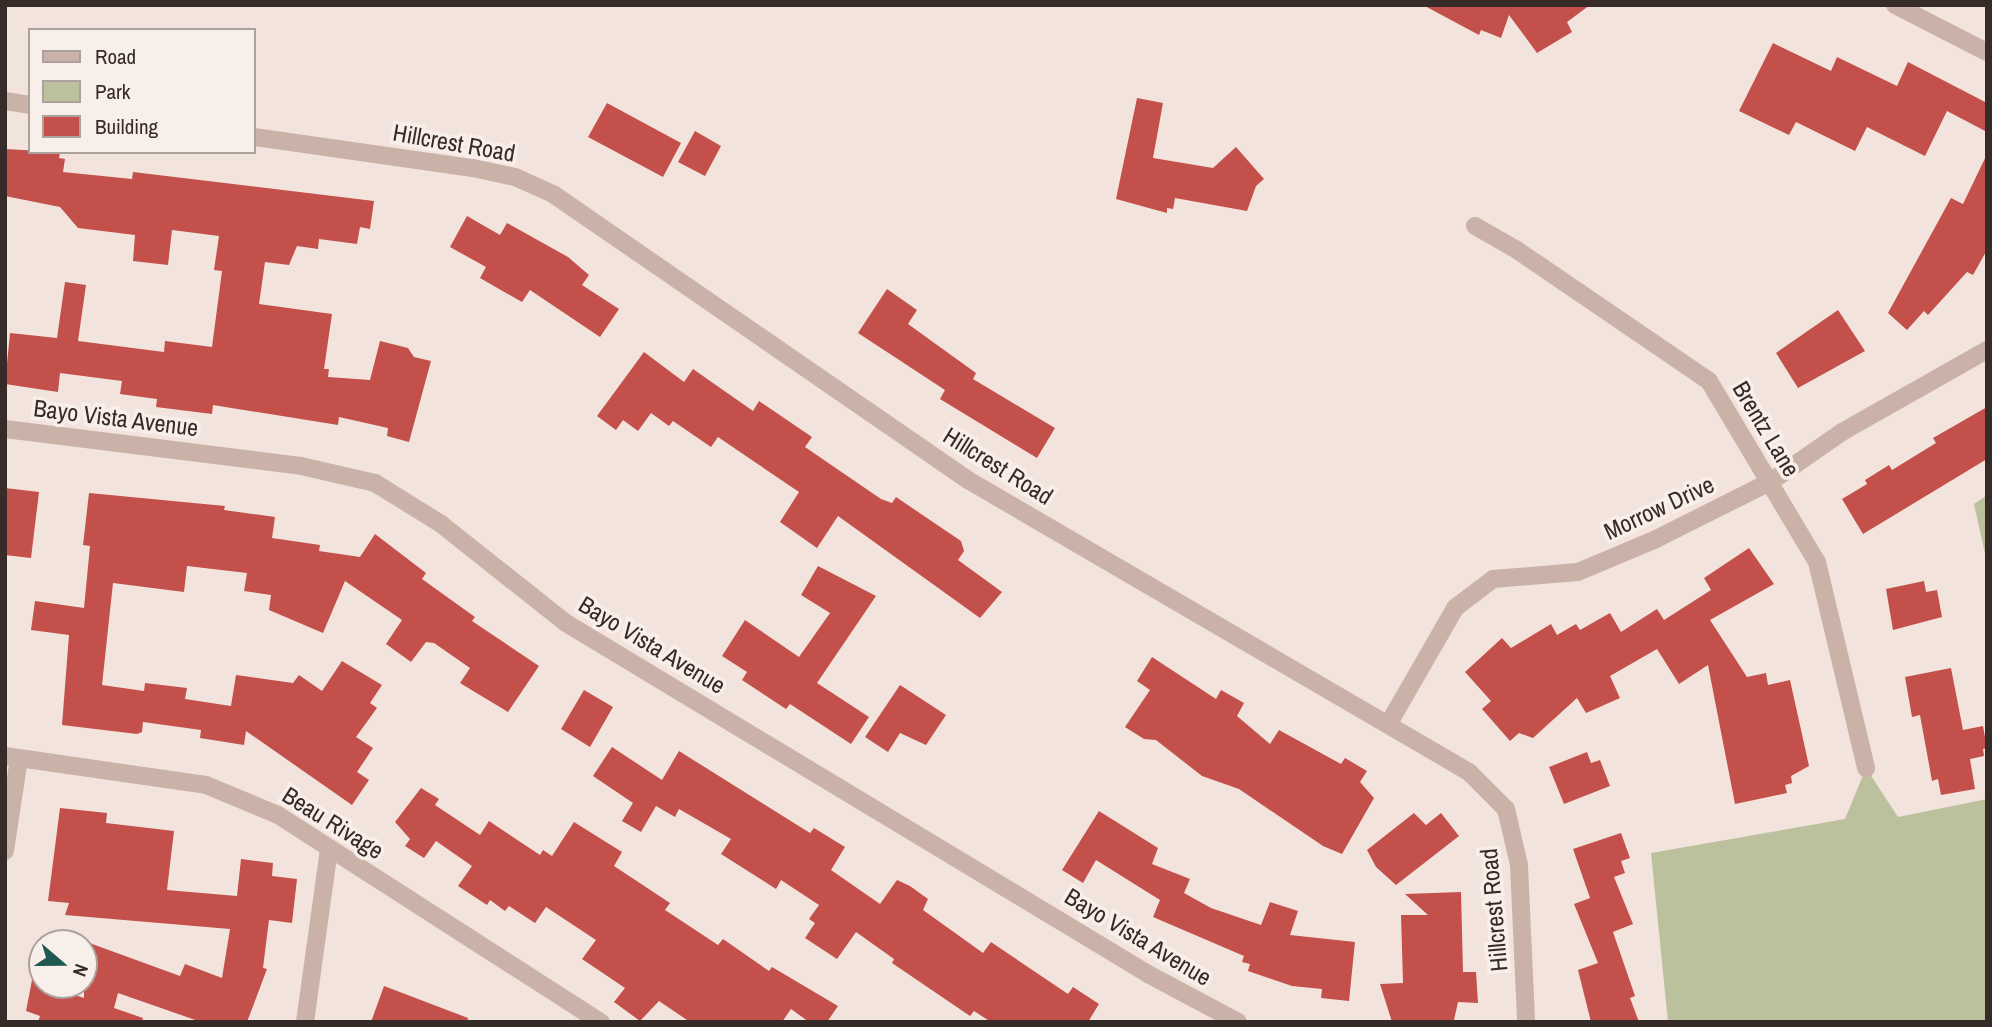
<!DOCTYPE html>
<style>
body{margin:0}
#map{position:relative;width:1992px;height:1027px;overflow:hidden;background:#f2e4dd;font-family:"Archivo Narrow",sans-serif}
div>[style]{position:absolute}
.green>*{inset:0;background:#bcc19d}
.building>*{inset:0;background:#c3504a}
.minor>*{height:18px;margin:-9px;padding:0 9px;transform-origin:9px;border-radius:9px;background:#cab2a9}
span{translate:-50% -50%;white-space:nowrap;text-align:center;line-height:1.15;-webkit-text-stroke:7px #f9efea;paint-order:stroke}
.street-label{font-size:24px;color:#372b29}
.frame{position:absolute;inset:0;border:7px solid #372b29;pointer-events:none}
.legend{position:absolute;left:28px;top:28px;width:228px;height:126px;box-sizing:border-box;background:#f9efea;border:2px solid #aba19d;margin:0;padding:9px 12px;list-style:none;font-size:21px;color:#372b29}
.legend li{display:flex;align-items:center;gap:14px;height:35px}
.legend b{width:35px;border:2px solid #aba19d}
.north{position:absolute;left:28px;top:929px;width:70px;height:70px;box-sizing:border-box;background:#f9efea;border:2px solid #aba19d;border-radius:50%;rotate:110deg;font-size:19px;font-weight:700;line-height:28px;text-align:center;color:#372b29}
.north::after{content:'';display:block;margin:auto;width:24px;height:32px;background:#1f5850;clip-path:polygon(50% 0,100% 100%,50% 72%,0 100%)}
</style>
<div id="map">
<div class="green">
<i style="clip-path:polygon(1987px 495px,1987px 563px,1974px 504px)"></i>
<i style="clip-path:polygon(1866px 768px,1898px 817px,1987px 799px,1987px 1022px,1668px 1022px,1651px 853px,1845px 819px)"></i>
</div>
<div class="building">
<i style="clip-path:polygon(1423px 5px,1590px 5px,1567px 22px,1572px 32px,1537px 53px,1509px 15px,1501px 38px,1481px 30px,1479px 35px)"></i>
<i style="clip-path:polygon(1773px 43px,1831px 71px,1837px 57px,1897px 86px,1908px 62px,1987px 103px,1987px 132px,1947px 111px,1925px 156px,1867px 127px,1855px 151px,1796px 122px,1789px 135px,1739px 111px)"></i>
<i style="clip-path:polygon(1137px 98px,1163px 103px,1153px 158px,1213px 168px,1236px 147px,1264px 179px,1256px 186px,1247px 211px,1175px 198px,1173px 209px,1167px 208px,1167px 213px,1116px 199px)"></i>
<i style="clip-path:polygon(607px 103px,681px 143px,663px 177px,588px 137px)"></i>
<i style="clip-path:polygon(695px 131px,721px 146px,705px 176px,678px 162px)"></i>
<i style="clip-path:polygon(5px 149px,60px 152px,59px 158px,65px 159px,63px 172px,132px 179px,133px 172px,374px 201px,370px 229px,360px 227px,357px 244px,319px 239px,318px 249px,297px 246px,289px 265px,265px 262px,259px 304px,332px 314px,324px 369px,329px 369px,328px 377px,370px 380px,380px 341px,408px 348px,414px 357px,431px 361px,409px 442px,387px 436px,388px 428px,339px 417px,338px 425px,213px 405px,212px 414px,156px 407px,157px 399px,120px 394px,122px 381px,60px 373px,58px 392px,5px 384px,10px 333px,57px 338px,65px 282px,86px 285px,78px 341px,164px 352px,165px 341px,212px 347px,222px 271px,214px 270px,219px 236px,172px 230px,168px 265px,133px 261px,135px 235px,78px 228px,60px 207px,5px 196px)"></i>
<i style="clip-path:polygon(1987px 154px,1987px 250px,1973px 275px,1967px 272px,1928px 315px,1924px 311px,1907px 330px,1888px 313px,1951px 198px,1963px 204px)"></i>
<i style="clip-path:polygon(467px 216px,500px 235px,507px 223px,568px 257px,589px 275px,582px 285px,619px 309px,600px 337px,530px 290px,522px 302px,480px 278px,486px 267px,450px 247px)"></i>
<i style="clip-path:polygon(887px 289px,917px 310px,908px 324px,976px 373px,973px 379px,1055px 428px,1037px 458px,940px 399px,945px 390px,858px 333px)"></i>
<i style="clip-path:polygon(1838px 310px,1865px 351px,1798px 388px,1776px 353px)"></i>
<i style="clip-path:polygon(644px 352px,684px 382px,693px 369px,753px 411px,759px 401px,812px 437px,805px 447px,881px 499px,892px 503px,896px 497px,961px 541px,964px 551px,958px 560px,1002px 592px,980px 618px,838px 516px,817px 548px,780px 522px,799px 492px,718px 437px,711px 447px,673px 421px,669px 426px,651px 413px,638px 431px,623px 420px,616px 430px,597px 416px)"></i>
<i style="clip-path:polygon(1987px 407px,1987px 459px,1863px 534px,1842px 499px,1867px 484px,1865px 480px,1889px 465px,1892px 470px,1936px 443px,1933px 438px)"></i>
<i style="clip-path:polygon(5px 488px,39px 492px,31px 558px,5px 555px)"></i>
<i style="clip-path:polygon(89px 493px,225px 506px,224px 510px,275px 517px,272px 538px,320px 545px,319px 551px,360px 557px,375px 534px,426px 573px,422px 579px,475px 617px,472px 621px,539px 666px,508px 712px,460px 683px,470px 668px,434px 643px,426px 642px,411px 662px,386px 644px,402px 620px,345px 581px,323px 633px,269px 610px,271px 595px,244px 591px,247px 573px,187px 566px,184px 592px,113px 583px,102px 685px,144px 691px,145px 683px,187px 688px,185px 699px,231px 706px,236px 675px,293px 683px,299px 675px,322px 691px,342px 661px,382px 685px,370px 703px,377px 708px,356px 737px,373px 748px,357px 772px,369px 780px,352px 805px,246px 731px,244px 745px,200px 738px,201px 730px,143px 722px,142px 732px,137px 734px,62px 725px,69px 635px,31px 630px,35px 601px,84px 608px,90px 546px,83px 545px)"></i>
<i style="clip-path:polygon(1749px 548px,1774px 584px,1710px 620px,1747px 677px,1766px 673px,1768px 685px,1790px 680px,1809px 766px,1791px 776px,1792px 783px,1785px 785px,1787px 793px,1735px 804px,1708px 665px,1679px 684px,1657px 649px,1610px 676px,1620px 698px,1586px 713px,1577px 698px,1533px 738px,1519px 733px,1510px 741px,1482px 709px,1491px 701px,1465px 672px,1502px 638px,1511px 648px,1551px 624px,1557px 635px,1576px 624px,1580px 630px,1610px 613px,1621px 632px,1657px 609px,1664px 620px,1711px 590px,1704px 578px)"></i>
<i style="clip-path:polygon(818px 566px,876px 596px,817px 683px,869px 717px,851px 744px,790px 704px,786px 709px,742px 680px,747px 672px,722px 656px,745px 620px,799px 657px,830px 613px,801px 595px)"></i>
<i style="clip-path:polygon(1924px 581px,1926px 592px,1937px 590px,1942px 617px,1893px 630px,1886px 589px)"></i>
<i style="clip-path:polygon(1152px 657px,1216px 699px,1221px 690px,1244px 703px,1237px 716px,1270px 744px,1279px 730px,1341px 764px,1345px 758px,1367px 771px,1360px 782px,1374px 798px,1342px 854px,1323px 846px,1239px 789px,1202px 776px,1156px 740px,1144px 739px,1125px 727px,1150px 690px,1137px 681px)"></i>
<i style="clip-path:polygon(1951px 668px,1963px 730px,1983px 726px,1987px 748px,1983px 749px,1984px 756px,1970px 759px,1975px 789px,1941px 795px,1938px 779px,1932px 781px,1920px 715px,1912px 717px,1905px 677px)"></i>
<i style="clip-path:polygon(900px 685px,946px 715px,926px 745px,900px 733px,888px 752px,865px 737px)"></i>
<i style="clip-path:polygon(584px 690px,613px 707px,590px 747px,561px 729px)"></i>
<i style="clip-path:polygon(612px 747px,662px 780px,679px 751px,810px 833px,814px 828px,845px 847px,831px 870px,880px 904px,897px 880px,910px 886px,928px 899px,923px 910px,983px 953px,991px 942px,1068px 994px,1073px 987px,1099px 1004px,1088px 1022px,991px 1022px,974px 1011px,970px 1016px,892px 963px,894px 959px,856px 932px,837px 959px,805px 938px,815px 923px,809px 919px,819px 905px,781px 880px,776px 889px,721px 854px,731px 839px,679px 809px,675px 817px,656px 806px,641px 832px,622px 821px,633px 803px,593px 776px)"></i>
<i style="clip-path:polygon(1587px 752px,1591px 763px,1600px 760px,1610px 786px,1564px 804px,1549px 767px)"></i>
<i style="clip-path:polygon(421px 788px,439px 799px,435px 805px,480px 835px,489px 821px,540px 855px,543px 850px,552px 856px,574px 822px,622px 852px,614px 866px,670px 903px,665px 910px,718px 945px,723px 939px,769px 971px,772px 967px,838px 1006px,827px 1022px,809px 1022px,791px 1009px,782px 1022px,690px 1022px,659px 1001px,640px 1021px,614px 1002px,625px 988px,582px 959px,596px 940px,546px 907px,535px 923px,509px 906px,505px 911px,490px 900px,487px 905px,458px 886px,472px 866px,436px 841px,424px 858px,405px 846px,410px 839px,395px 822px)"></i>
<i style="clip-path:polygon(60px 808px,107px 813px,106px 823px,174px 831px,167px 890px,237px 896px,241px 859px,273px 863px,272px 876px,297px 879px,292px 923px,269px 920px,263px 968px,267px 969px,247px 1022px,201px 1022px,118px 993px,114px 1008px,143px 1018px,142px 1022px,38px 1022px,40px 1016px,26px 1011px,32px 980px,84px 998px,84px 941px,180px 976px,185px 964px,222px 978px,230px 929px,65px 915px,69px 903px,48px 901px)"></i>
<i style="clip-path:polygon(1099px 811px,1158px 848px,1152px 864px,1190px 879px,1184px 893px,1211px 908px,1261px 925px,1270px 902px,1298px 911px,1290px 935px,1355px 942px,1349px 1001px,1321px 998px,1322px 989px,1292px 986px,1248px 971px,1250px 964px,1242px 962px,1244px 956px,1153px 917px,1160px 900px,1096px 860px,1083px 883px,1062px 870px)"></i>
<i style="clip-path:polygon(1414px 813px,1426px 825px,1441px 813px,1459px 836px,1396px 885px,1376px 867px,1367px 850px)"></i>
<i style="clip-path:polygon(1621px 833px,1630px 858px,1621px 861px,1625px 873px,1614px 877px,1633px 924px,1613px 932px,1635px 996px,1630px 998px,1639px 1022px,1591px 1022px,1578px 970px,1598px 963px,1574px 904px,1590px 898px,1573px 849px)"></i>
<i style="clip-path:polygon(1461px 892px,1463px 972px,1476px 972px,1478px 1003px,1458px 1002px,1454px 1020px,1392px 1022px,1380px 984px,1403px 983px,1401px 915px,1428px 915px,1405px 894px)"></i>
<i style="clip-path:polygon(384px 986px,468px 1018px,467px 1022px,371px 1022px)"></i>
</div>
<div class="minor">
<i style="left:1895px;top:5px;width:103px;rotate:27.1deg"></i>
<i style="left:5px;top:101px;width:25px;rotate:9deg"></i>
<i style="left:254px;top:137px;width:221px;rotate:8.1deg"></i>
<i style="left:473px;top:168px;width:43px;rotate:12.1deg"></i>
<i style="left:515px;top:177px;width:42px;rotate:24.1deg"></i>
<i style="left:553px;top:194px;width:504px;rotate:34.57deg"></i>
<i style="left:968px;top:480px;width:580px;rotate:30.24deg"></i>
<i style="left:1469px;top:772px;width:52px;rotate:45deg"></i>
<i style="left:1506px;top:809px;width:57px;rotate:76.9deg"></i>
<i style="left:1519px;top:865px;width:157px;rotate:87.4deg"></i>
<i style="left:1475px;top:226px;width:48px;rotate:29.7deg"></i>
<i style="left:1517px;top:250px;width:232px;rotate:34.3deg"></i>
<i style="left:1709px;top:381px;width:211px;rotate:59.2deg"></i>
<i style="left:1817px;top:562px;width:212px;rotate:76.6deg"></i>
<i style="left:5px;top:429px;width:298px;rotate:7.1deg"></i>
<i style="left:301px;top:466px;width:76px;rotate:12.9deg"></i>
<i style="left:375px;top:483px;width:78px;rotate:31.8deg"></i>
<i style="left:441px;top:524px;width:159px;rotate:38.4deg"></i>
<i style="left:566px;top:623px;width:680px;rotate:31.09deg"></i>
<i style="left:1148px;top:974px;width:102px;rotate:28.1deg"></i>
<i style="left:1389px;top:723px;width:133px;rotate:-60.1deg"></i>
<i style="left:1455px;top:608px;width:48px;rotate:-37.3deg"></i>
<i style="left:1493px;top:579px;width:85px;rotate:-4.7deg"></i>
<i style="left:1578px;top:572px;width:85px;rotate:-22.9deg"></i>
<i style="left:1656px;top:539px;width:127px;rotate:-26.6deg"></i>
<i style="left:1770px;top:482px;width:88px;rotate:-34.8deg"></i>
<i style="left:1842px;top:432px;width:167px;rotate:-29.5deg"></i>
<i style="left:5px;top:756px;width:203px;rotate:8.2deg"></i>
<i style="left:206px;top:785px;width:78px;rotate:22.6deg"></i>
<i style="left:278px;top:815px;width:384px;rotate:32.7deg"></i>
<i style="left:5px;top:851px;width:94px;rotate:-81.4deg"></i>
<i style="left:305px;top:1022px;width:175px;rotate:-82.1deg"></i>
</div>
<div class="street-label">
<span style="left:454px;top:143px;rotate:10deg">Hillcrest Road</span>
<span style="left:116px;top:418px;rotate:7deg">Bayo Vista Avenue</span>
<span style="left:1766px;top:429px;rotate:59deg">Brentz Lane</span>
<span style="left:998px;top:466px;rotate:32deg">Hillcrest Road</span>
<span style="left:1659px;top:508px;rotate:-25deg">Morrow Drive</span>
<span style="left:652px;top:645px;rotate:31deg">Bayo Vista Avenue</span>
<span style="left:333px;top:823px;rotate:32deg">Beau Rivage</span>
<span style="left:1494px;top:910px;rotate:-95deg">Hillcrest Road</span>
<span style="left:1138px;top:937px;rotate:31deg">Bayo Vista Avenue</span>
</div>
<div class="frame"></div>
<ul class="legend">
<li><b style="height:9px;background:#cab2a9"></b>Road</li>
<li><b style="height:19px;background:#bcc19d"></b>Park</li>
<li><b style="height:19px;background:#c3504a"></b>Building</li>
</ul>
<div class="north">N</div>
</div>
